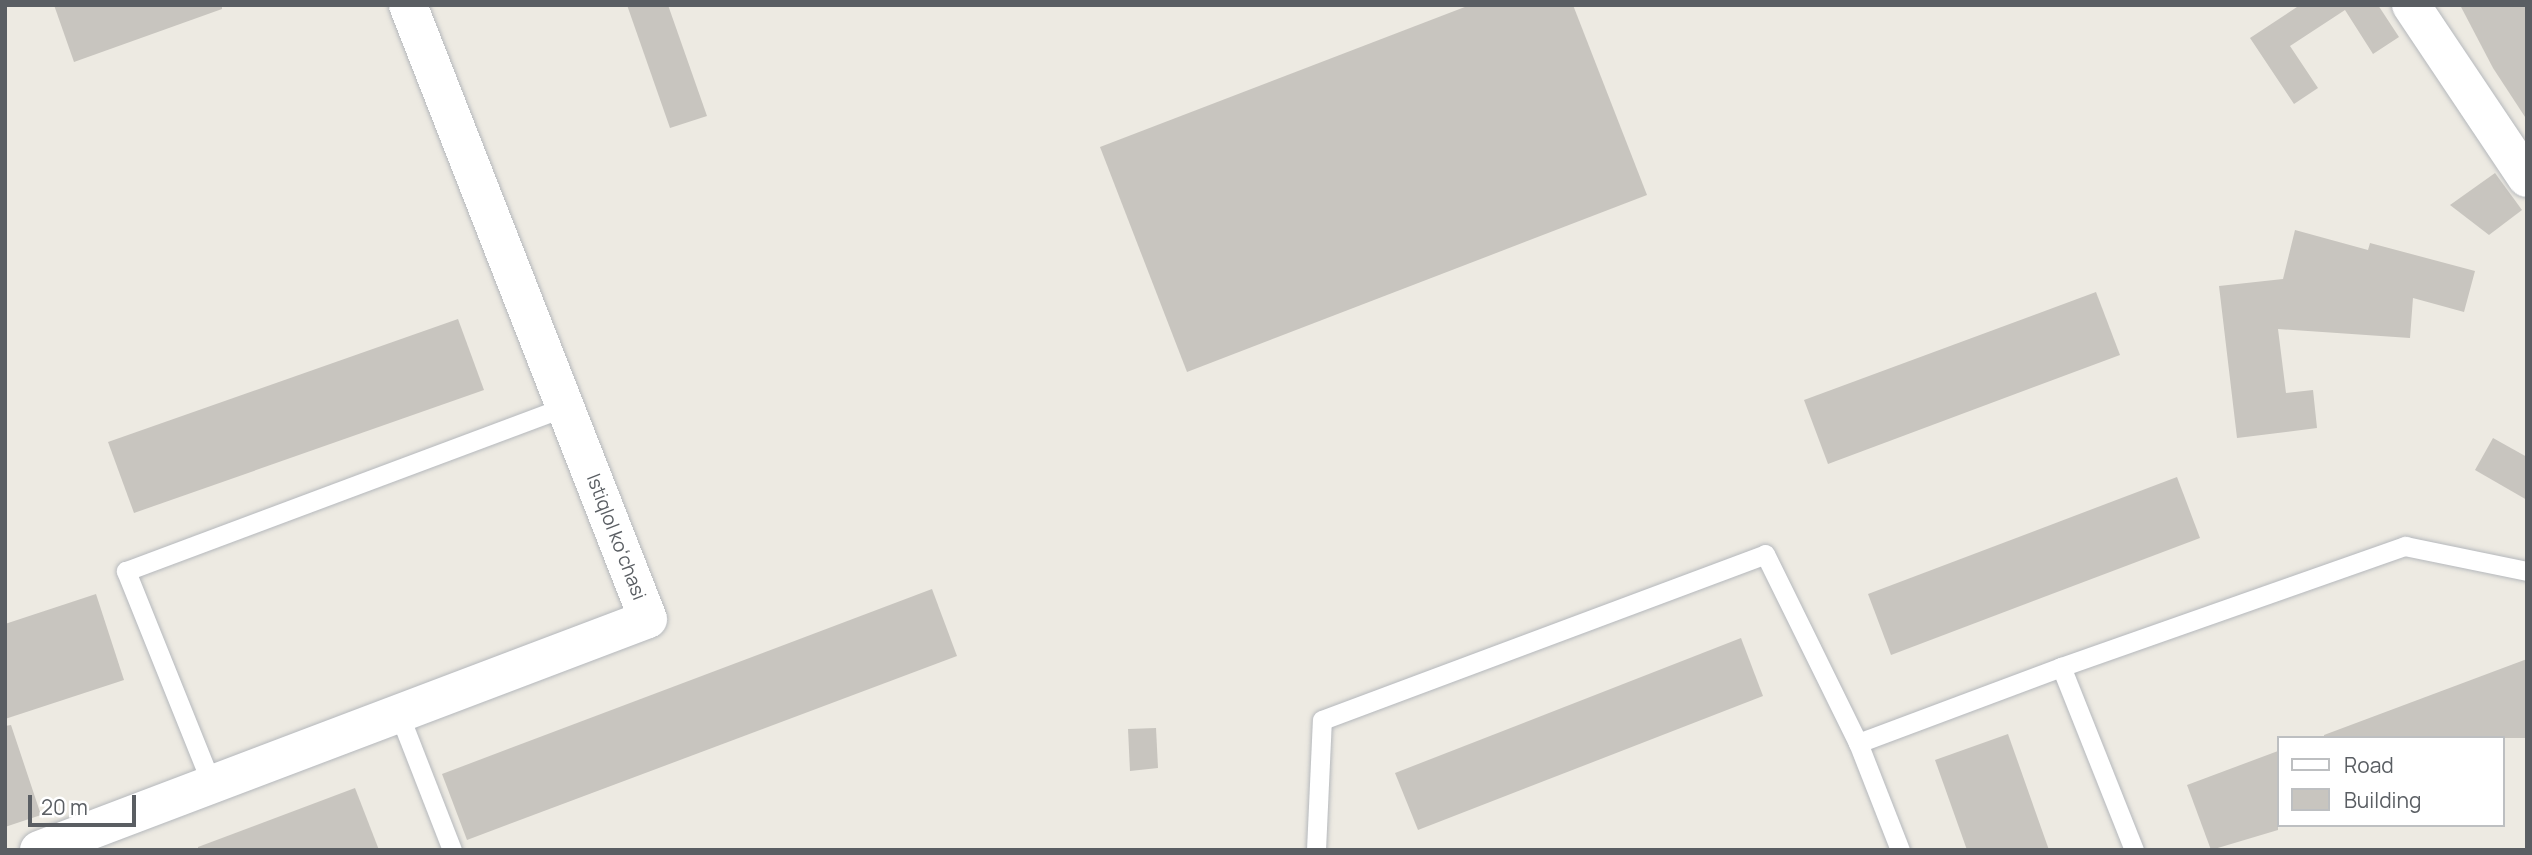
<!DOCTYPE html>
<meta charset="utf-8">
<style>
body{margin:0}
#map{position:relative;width:2532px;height:855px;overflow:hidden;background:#edeae2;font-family:Manrope,sans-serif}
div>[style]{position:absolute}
.building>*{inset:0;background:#c8c5bf}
.roads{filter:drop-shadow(0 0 2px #b5b8bc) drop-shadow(0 0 2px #b5b8bc)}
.lane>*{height:19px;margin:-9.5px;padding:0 9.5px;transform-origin:9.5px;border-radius:9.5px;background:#fff}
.street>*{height:38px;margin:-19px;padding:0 19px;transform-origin:19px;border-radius:19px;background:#fff}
span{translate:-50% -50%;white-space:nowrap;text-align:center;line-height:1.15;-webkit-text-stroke:6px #fff;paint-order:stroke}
.street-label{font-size:19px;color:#5a5e63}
.frame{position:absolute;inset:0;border:7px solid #5a5e63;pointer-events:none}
.legend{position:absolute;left:2277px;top:736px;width:228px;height:91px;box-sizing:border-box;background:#fff;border:2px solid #bdbfc1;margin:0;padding:9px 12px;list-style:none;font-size:21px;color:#5a5e63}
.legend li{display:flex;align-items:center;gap:14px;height:35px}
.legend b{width:35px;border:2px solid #bdbfc1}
.scale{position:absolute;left:28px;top:795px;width:108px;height:32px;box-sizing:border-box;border:4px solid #5a5e63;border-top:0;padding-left:9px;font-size:21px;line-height:24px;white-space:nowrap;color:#5a5e63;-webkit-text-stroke:5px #fff;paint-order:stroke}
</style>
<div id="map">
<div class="building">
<i style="clip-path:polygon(54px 5px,222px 5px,222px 9px,74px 62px)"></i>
<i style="clip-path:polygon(627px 5px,668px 5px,707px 116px,670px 128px)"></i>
<i style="clip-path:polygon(1470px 5px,1573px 5px,1647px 195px,1187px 372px,1100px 147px)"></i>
<i style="clip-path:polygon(2300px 5px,2378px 5px,2399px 37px,2373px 54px,2345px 10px,2290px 46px,2318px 88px,2294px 104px,2250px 38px)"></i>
<i style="clip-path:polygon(2460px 5px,2527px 5px,2527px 120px,2493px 68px)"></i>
<i style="clip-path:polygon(2495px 173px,2522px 210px,2489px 235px,2450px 205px)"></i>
<i style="clip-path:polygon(2295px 230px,2368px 250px,2370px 243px,2475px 271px,2464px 312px,2413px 298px,2410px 338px,2278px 329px,2286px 393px,2313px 390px,2317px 428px,2237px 438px,2219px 286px,2283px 279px)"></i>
<i style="clip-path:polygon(2096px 292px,2120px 355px,1828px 464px,1804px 400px)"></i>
<i style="clip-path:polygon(458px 319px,484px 390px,134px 513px,108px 442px)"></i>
<i style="clip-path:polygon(2493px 438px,2527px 457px,2527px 500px,2475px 470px)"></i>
<i style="clip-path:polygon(2177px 477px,2200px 538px,1891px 655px,1868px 594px)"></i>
<i style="clip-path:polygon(932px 589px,957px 656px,467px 840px,442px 774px)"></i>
<i style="clip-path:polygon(96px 594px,124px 680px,5px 719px,5px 624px)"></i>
<i style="clip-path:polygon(1741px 638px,1763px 696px,1418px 830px,1395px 773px)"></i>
<i style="clip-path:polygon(2527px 659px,2527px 738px,2324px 738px,2324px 735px)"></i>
<i style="clip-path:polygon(11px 725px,41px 815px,5px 827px,5px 726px)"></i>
<i style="clip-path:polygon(1156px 728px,1158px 768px,1130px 771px,1128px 729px)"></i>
<i style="clip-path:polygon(2008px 734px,2049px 850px,1967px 850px,1935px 760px)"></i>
<i style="clip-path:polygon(2278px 751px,2278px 830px,2211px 850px,2187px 785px)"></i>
<i style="clip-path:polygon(355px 788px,379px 850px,198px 850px,198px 847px)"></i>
</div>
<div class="roads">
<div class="lane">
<i style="left:399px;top:714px;width:146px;rotate:68.7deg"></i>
<i style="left:212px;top:785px;width:231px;rotate:-111.9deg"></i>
<i style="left:126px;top:571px;width:469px;rotate:-20.5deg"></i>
<i style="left:1316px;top:850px;width:130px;rotate:-87.4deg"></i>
<i style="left:1322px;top:720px;width:473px;rotate:-20.5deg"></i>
<i style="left:1765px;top:554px;width:211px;rotate:63.8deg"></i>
<i style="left:1900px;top:850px;width:115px;rotate:-111.4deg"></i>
<i style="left:1858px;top:743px;width:217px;rotate:-20.5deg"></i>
<i style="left:2134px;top:850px;width:197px;rotate:-111.7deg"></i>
<i style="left:2061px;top:667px;width:365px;rotate:-19.4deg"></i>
<i style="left:2405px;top:546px;width:125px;rotate:11.6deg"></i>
</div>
<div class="street">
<i style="left:2411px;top:5px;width:208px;rotate:56.2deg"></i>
<i style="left:39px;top:850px;width:651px;rotate:-20.77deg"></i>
<i style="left:648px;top:619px;width:659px;rotate:-111.35deg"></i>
</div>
</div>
<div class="street-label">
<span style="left:616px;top:537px;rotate:69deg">Istiqlol koʻchasi</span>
</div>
<div class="frame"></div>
<ul class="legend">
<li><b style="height:9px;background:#fff"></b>Road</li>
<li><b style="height:19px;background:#c8c5bf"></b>Building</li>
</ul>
<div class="scale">20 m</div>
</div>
